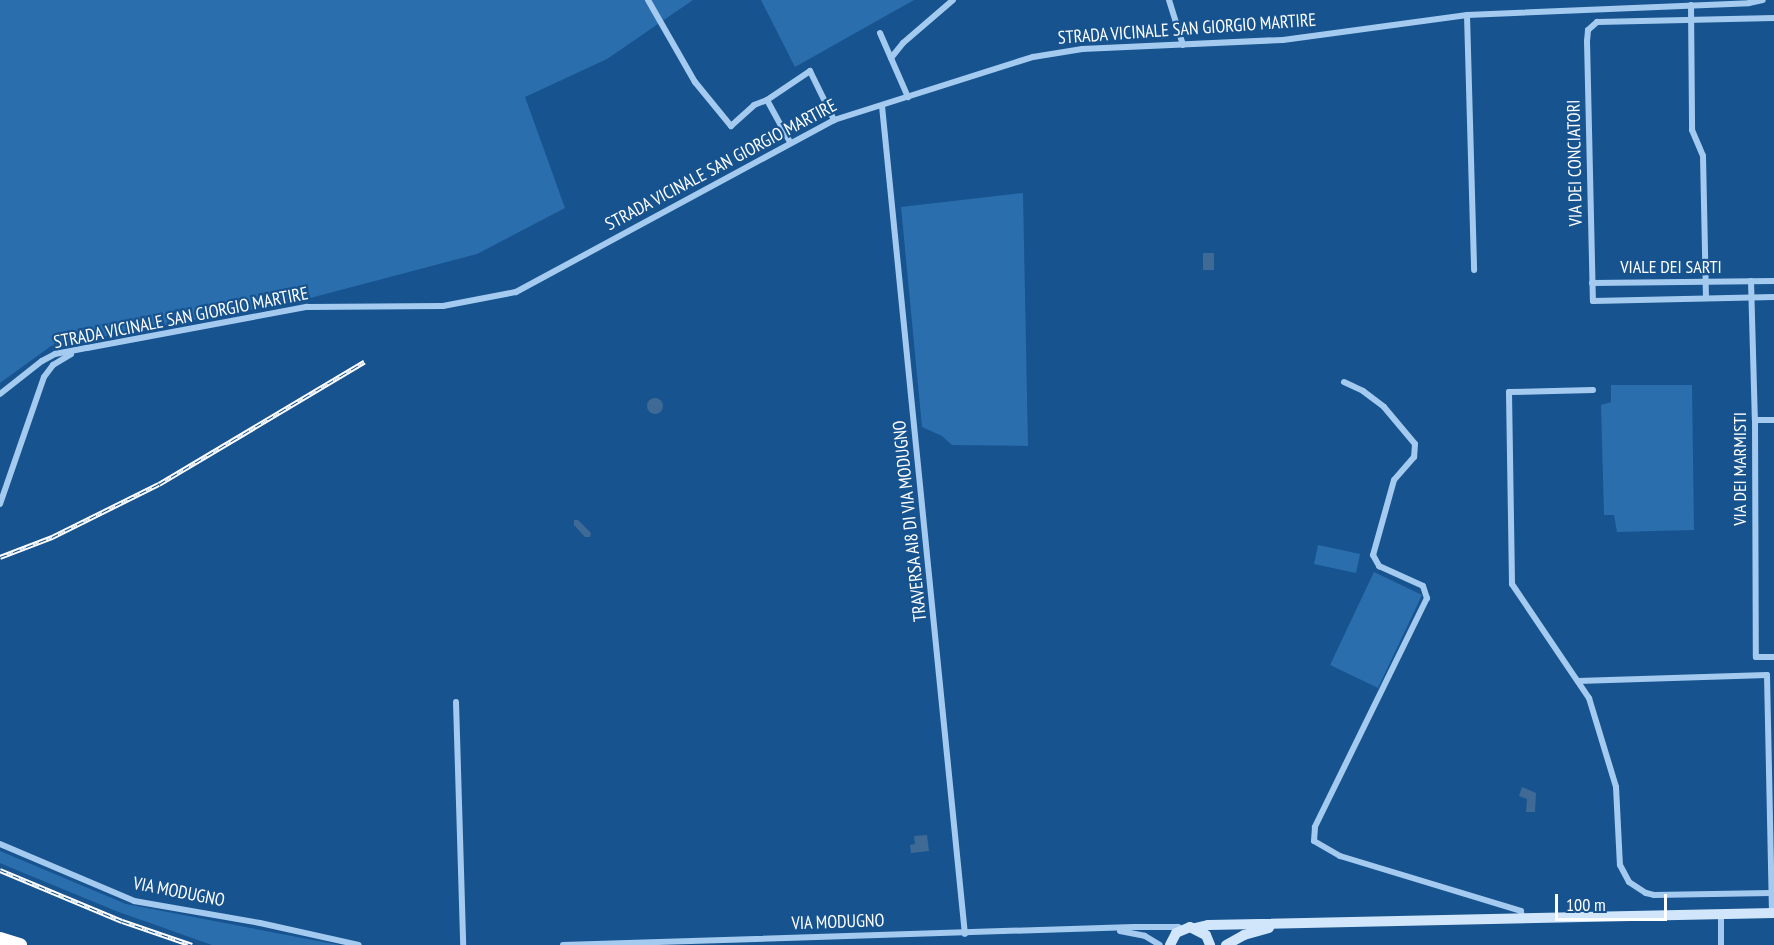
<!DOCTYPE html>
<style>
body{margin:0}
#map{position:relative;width:1774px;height:945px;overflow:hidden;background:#17538f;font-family:"PT Sans Narrow",sans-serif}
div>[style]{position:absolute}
.green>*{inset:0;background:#2a6eae}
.water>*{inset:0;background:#3f6a96}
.round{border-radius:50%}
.street>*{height:6px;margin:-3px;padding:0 3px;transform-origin:3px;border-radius:3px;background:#a4cbef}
.secondary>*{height:10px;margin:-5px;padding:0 5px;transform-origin:5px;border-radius:5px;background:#d1e6fb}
.highway>*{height:14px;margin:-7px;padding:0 7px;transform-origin:7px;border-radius:7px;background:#fff}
.rail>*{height:4.5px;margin-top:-2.25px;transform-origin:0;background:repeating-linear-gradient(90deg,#17538f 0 7px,#fff 0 14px);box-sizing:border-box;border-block:2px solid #fff}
span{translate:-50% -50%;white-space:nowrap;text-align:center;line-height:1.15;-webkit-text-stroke:4.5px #17538f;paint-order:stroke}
.street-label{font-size:18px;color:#fff}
.scale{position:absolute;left:1555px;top:894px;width:112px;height:27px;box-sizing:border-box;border:3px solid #fff;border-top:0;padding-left:8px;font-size:18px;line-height:21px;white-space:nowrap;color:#fff;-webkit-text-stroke:4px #17538f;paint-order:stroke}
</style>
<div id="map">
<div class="green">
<i style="clip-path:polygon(0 0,693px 0,607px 59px,525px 97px,565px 208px,477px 254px,299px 301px,51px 346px,0 383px)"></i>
<i style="clip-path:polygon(761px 0,914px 0,795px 67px)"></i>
<i style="clip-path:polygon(1023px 193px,1028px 446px,952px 445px,942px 436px,922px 427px,901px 207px)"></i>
<i style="clip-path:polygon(1611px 385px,1692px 385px,1694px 530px,1617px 532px,1614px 515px,1604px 515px,1601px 405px,1611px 402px)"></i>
<i style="clip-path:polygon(1318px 545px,1360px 554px,1356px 573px,1314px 564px)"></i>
<i style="clip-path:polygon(1374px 572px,1422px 595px,1378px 688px,1330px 665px)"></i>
<i style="clip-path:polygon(0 851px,126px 904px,339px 945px,212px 945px,116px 911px,7px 866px,0 863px)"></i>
</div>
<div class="water">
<i style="clip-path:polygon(1203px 253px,1214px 253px,1214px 270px,1203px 270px)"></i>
<i class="round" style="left:647px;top:398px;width:16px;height:16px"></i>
<i style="clip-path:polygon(574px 520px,578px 520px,591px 533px,590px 537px,585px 537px,574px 525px)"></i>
<i style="clip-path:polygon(1522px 787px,1536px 793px,1535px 812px,1526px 812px,1527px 799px,1519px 796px)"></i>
<i style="clip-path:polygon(927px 835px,929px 851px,911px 853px,910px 845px,915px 844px,914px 836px)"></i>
</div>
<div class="street">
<i style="left:648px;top:0;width:95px;rotate:60.2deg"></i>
<i style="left:695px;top:82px;width:57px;rotate:50.7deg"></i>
<i style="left:731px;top:126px;width:31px;rotate:-42deg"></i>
<i style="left:754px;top:105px;width:14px;rotate:-21deg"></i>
<i style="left:767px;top:100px;width:52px;rotate:-34deg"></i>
<i style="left:810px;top:71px;width:55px;rotate:63.9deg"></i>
<i style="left:1169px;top:0;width:47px;rotate:72.7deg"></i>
<i style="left:1691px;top:5px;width:125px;rotate:89.5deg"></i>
<i style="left:1692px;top:130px;width:28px;rotate:67deg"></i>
<i style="left:1703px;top:156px;width:142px;rotate:88.8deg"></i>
<i style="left:1467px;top:15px;width:255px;rotate:88.4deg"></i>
<i style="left:1774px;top:18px;width:177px;rotate:178.7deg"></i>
<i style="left:1597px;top:22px;width:12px;rotate:138deg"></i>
<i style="left:1588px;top:30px;width:11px;rotate:95deg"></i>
<i style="left:1587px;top:41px;width:260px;rotate:88.7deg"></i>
<i style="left:1593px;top:301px;width:181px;rotate:-1.3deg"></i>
<i style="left:880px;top:33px;width:70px;rotate:66.4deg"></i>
<i style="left:891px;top:58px;width:19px;rotate:-51deg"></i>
<i style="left:903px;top:43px;width:66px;rotate:-40.7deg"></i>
<i style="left:767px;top:100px;width:48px;rotate:61.3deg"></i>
<i style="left:882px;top:106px;width:832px;rotate:84.28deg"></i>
<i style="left:1751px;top:281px;width:139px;rotate:88.4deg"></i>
<i style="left:1755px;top:420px;width:237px;rotate:89.8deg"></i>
<i style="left:1756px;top:657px;width:18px"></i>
<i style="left:1592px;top:283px;width:182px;rotate:-0.6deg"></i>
<i style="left:1344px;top:382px;width:21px;rotate:25deg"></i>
<i style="left:1363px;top:391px;width:26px;rotate:37deg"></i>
<i style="left:1384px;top:407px;width:48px;rotate:50deg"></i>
<i style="left:1415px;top:444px;width:13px;rotate:94deg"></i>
<i style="left:1414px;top:457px;width:30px;rotate:131deg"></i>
<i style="left:1394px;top:480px;width:78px;rotate:105.6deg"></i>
<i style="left:1373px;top:555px;width:13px;rotate:61deg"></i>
<i style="left:1379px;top:566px;width:48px;rotate:24.4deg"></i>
<i style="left:1423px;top:586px;width:13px;rotate:72deg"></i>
<i style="left:1427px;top:598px;width:255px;rotate:116.1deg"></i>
<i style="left:1315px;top:827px;width:14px;rotate:94deg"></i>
<i style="left:1314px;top:841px;width:30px;rotate:30deg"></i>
<i style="left:1340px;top:856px;width:189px;rotate:16.9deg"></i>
<i style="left:1521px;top:911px;width:8px;rotate:83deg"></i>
<i style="left:1593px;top:390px;width:84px;rotate:178.6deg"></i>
<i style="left:1509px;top:392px;width:192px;rotate:89.1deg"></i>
<i style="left:1512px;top:584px;width:138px;rotate:56deg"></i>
<i style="left:1589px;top:698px;width:93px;rotate:73.1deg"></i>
<i style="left:1616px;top:787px;width:78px;rotate:87.1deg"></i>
<i style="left:1620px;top:865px;width:19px;rotate:62deg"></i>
<i style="left:1629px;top:882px;width:20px;rotate:33deg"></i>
<i style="left:1646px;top:893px;width:8px;rotate:14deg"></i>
<i style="left:1654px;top:895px;width:117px;rotate:-1deg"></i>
<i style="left:0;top:394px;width:53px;rotate:-38.2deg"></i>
<i style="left:42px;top:361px;width:15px;rotate:-28deg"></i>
<i style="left:55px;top:354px;width:33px;rotate:-11deg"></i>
<i style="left:87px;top:348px;width:224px;rotate:-10.6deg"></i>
<i style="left:307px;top:307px;width:136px;rotate:-0.4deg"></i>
<i style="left:443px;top:306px;width:74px;rotate:-10.9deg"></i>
<i style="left:516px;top:292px;width:362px;rotate:-28.4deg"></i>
<i style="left:834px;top:120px;width:209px;rotate:-17.6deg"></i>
<i style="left:1033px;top:57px;width:50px;rotate:-9.3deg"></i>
<i style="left:1082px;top:49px;width:201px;rotate:-2.6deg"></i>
<i style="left:1283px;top:40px;width:186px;rotate:-7.7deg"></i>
<i style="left:1467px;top:15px;width:282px;rotate:-2.4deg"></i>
<i style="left:1749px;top:3px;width:14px;rotate:-12deg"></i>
<i style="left:1755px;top:420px;width:19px"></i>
<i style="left:0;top:504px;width:134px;rotate:-70.9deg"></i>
<i style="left:44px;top:377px;width:15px;rotate:-53deg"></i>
<i style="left:53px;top:365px;width:21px;rotate:-31deg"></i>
<i style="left:1578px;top:681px;width:189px;rotate:-1.8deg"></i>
<i style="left:1767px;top:675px;width:238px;rotate:88.8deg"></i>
<i style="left:456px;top:702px;width:243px;rotate:88.3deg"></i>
<i style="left:0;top:844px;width:146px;rotate:23deg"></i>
<i style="left:134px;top:901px;width:128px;rotate:9.9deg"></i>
<i style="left:260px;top:923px;width:101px;rotate:12.5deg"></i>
<i style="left:1721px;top:914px;width:31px;rotate:90deg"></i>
<i style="left:1120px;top:931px;width:25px;rotate:11deg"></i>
<i style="left:1145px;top:936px;width:17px;rotate:31deg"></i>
<i style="left:563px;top:945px;width:571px;rotate:-1.81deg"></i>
<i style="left:1134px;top:927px;width:44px"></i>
<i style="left:1178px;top:927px;width:4px;rotate:27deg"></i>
</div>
<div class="secondary">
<i style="left:1195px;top:928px;width:13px;rotate:-13deg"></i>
<i style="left:1208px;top:925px;width:566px;rotate:-1.21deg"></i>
<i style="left:1170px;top:945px;width:13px;rotate:-63deg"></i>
<i style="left:1176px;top:933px;width:15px;rotate:-23deg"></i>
<i style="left:1190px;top:927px;width:18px;rotate:27deg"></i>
<i style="left:1206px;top:935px;width:11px;rotate:68deg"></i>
<i style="left:1226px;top:945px;width:21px;rotate:-29deg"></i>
<i style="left:1244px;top:935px;width:26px;rotate:-16deg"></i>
</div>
<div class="highway">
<i style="left:0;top:939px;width:21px;rotate:17deg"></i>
</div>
<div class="rail">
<i style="left:0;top:557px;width:56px;rotate:-21deg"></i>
<i style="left:52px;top:537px;width:119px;rotate:-26.4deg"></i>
<i style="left:159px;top:484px;width:239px;rotate:-30.8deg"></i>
<i style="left:0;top:870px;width:132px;rotate:22.7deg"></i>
<i style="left:122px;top:921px;width:74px;rotate:18.9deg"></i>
</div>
<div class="street-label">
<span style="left:1187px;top:29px;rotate:-4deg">STRADA VICINALE SAN GIORGIO MARTIRE</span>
<span style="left:1575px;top:163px;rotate:-91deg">VIA DEI CONCIATORI</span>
<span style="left:721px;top:165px;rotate:-28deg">STRADA VICINALE SAN GIORGIO MARTIRE</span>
<span style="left:1671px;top:267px">VIALE DEI SARTI</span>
<span style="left:181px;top:318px;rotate:-11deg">STRADA VICINALE SAN GIORGIO MARTIRE</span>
<span style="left:1740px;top:469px;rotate:-90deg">VIA DEI MARMISTI</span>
<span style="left:910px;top:521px;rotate:-96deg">TRAVERSA AI8 DI VIA MODUGNO</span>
<span style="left:179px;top:892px;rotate:11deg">VIA MODUGNO</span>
<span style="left:838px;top:922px;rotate:-2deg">VIA MODUGNO</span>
</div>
<div class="scale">100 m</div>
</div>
